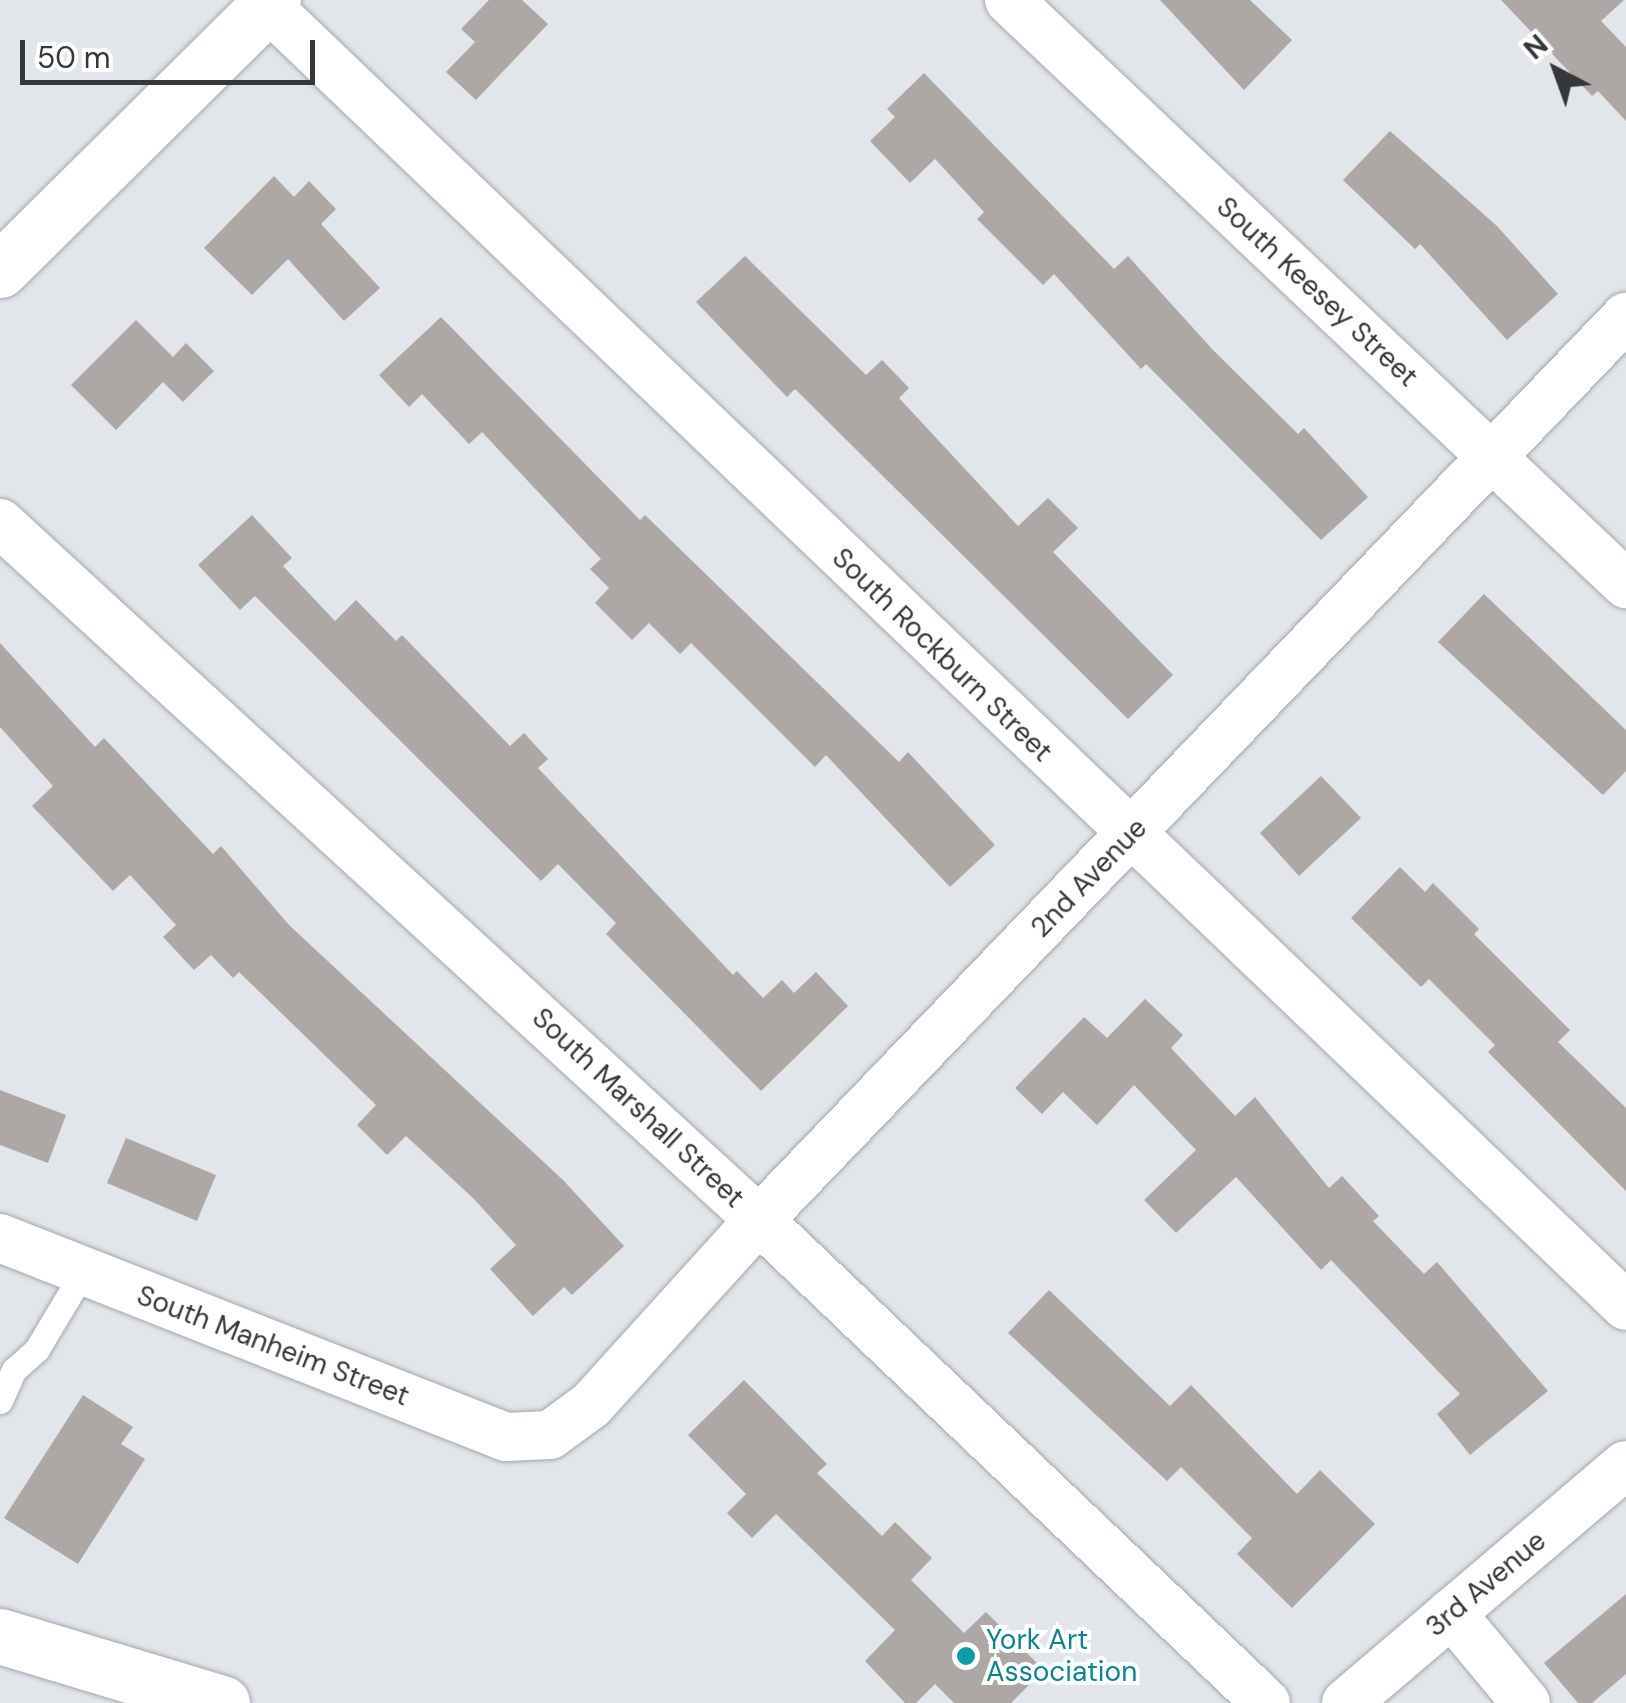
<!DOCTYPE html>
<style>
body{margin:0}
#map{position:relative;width:1626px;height:1703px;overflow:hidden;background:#e2e5ea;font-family:"DM Sans",sans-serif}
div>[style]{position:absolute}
.building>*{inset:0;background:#ada8a5}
.roads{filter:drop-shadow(0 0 2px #a4a7ab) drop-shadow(0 0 2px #a4a7ab)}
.lane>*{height:25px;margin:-12.5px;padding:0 12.5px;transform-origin:12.5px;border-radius:12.5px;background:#fff}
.street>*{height:48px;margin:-24px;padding:0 24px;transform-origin:24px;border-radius:24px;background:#fff}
.secondary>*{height:55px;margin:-27.5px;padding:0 27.5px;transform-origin:27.5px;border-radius:27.5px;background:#fff}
.highway>*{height:55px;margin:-27.5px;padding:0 27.5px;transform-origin:27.5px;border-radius:27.5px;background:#fff}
.dots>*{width:28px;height:28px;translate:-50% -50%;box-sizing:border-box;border:5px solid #fff;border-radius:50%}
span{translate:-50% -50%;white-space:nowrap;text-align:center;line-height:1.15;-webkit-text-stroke:8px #fff;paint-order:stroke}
.street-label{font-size:28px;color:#363739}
.culture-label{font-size:28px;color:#0d838f}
.left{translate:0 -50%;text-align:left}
.north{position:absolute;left:1506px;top:20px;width:100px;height:100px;-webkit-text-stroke:8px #fff;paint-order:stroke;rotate:319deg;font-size:28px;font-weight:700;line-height:40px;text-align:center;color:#363739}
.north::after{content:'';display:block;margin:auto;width:35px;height:45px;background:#363739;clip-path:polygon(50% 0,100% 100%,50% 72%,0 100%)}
.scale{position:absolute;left:20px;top:40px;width:295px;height:45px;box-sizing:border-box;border:5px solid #363739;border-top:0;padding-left:12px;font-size:30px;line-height:35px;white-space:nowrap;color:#363739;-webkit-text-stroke:8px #fff;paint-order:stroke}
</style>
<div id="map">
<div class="building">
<i style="clip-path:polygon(489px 0,522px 0,548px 24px,476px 100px,446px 72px,475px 42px,461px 29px)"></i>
<i style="clip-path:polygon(1160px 0,1250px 0,1292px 40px,1244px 90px)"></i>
<i style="clip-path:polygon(1501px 0,1624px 0,1601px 21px,1626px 47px,1626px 121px,1598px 91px,1592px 96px)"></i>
<i style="clip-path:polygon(924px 73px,1114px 269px,1128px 256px,1212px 349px,1298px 434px,1304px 428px,1368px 497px,1321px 540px,1146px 364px,1141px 369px,1054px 274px,1043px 285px,977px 219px,984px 212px,935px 159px,910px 183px,870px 141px,895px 117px,887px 109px)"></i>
<i style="clip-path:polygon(1390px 131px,1497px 226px,1558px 294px,1507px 340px,1420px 244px,1415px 249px,1343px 180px)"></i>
<i style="clip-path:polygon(274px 176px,294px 197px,309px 181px,336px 209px,321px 224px,380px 288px,344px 321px,288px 259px,252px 295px,204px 248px)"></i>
<i style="clip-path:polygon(745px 256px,866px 375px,882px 360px,909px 388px,899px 398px,1018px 526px,1048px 498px,1078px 528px,1053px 552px,1173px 675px,1128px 719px,795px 389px,787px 397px,696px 302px)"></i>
<i style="clip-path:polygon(441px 317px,640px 520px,645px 515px,899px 762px,908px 752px,995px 845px,950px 887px,826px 755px,815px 767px,691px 643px,680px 654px,649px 623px,632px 640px,595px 603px,609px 588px,590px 569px,601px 559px,482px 432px,469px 444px,422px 394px,409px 407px,379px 375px)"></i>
<i style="clip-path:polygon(136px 320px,173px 357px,186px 343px,214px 371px,183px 402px,163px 382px,116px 430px,71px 385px)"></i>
<i style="clip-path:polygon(252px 515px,292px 558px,283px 566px,335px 621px,356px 600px,396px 641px,402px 635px,510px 746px,524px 733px,548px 759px,538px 768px,733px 975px,737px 971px,763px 998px,782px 980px,794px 993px,816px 972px,848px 1006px,761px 1091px,606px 934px,616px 923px,558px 864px,541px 881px,255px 596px,240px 610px,198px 565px)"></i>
<i style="clip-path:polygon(1484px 594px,1626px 730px,1626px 771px,1603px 795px,1438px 642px)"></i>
<i style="clip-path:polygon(0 643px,95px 747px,104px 738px,213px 854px,221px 846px,289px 925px,563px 1180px,624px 1246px,572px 1295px,564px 1287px,533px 1316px,490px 1269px,516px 1245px,473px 1198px,406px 1136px,387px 1155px,357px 1125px,376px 1105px,239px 972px,233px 978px,211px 955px,194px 970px,163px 937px,176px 925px,130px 875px,113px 891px,32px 806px,53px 786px,0 727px)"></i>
<i style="clip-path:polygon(1321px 776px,1361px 818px,1299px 876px,1260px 833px)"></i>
<i style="clip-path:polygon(1400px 867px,1425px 892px,1433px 883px,1479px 929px,1474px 934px,1570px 1030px,1558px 1042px,1626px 1108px,1626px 1191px,1488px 1052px,1495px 1045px,1429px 979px,1421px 987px,1351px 918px)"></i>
<i style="clip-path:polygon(1145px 999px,1183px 1035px,1171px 1048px,1235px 1116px,1255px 1097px,1329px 1188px,1342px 1176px,1379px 1216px,1373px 1221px,1424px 1274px,1437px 1262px,1548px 1391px,1470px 1455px,1437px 1414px,1460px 1394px,1331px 1260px,1321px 1270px,1236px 1177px,1176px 1233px,1144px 1200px,1196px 1150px,1134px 1085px,1097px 1125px,1063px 1092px,1042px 1114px,1015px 1088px,1084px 1017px,1107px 1038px)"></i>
<i style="clip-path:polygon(0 1090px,66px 1115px,48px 1163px,0 1145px)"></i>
<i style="clip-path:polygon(126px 1138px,216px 1175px,197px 1221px,107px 1183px)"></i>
<i style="clip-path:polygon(1049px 1290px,1170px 1406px,1191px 1385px,1297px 1494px,1320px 1470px,1375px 1524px,1292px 1608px,1237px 1554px,1252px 1538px,1181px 1467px,1167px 1481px,1008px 1333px)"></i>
<i style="clip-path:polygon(744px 1380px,827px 1464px,817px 1473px,882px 1536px,895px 1522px,932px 1558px,911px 1580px,964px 1633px,986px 1612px,1044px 1670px,1011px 1703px,954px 1703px,935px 1684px,916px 1703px,905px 1703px,865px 1661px,895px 1630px,776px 1514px,752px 1538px,727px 1513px,746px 1494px,688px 1435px)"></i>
<i style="clip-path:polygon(83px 1395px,133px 1427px,121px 1444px,145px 1459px,78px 1564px,4px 1518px)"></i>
<i style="clip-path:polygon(1626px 1594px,1626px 1674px,1592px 1703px,1578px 1703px,1544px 1663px)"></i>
</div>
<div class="roads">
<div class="lane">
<i style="left:0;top:1401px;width:34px;rotate:-66deg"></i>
<i style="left:14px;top:1370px;width:31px;rotate:-42deg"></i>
<i style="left:37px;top:1349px;width:90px;rotate:-59.1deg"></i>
</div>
<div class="street">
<i style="left:261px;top:0;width:1889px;rotate:43.73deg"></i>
<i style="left:1009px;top:0;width:850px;rotate:43.43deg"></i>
<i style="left:0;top:523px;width:1030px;rotate:42.56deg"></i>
<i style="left:759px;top:1220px;width:700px;rotate:43.61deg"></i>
<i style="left:0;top:1238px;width:544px;rotate:21.47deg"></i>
<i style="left:506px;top:1437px;width:44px;rotate:-2.6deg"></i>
<i style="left:550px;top:1435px;width:51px;rotate:-36.2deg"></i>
<i style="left:591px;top:1405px;width:250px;rotate:-47.8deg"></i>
<i style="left:759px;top:1220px;width:1252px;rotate:-46.17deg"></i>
<i style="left:1451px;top:1613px;width:117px;rotate:50.2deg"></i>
<i style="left:1346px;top:1703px;width:367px;rotate:-40.4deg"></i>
</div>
<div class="secondary">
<i style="left:0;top:270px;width:384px;rotate:-44.7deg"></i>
</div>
<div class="highway">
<i style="left:0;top:1636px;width:232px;rotate:16.8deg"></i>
</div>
</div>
<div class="dots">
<i style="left:966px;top:1656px;background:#0f9aa8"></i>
</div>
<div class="street-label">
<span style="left:1317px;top:292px;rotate:43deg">South Keesey Street</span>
<span style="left:942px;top:655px;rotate:44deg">South Rockburn Street</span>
<span style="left:1089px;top:878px;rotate:-46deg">2nd Avenue</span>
<span style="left:638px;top:1108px;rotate:43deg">South Marshall Street</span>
<span style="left:273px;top:1346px;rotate:21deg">South Manheim Street</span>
<span style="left:1486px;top:1584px;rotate:-40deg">3rd Avenue</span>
</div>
<div class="culture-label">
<span class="left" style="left:986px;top:1656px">York Art<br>Association</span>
</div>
<div class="north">N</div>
<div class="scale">50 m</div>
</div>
